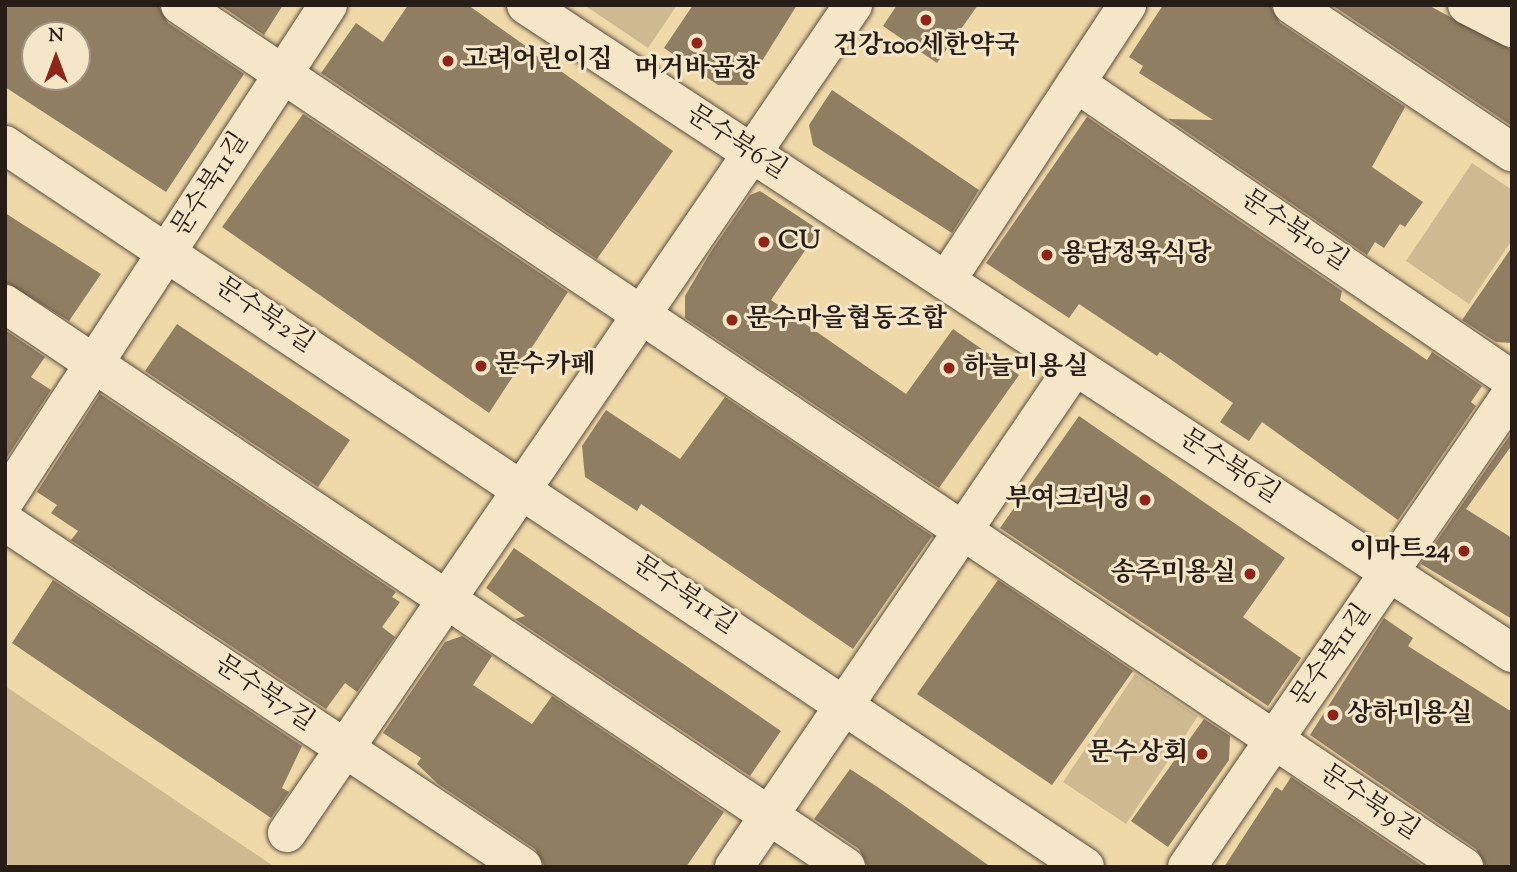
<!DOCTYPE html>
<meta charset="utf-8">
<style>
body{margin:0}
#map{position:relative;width:1517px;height:872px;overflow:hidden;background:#f0d9a9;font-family:"Sorts Mill Goudy","Noto Serif KR",serif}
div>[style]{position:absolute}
.green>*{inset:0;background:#ceb990}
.building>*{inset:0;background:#907e63}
.roads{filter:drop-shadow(0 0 2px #5a4b3c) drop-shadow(0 0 2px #5a4b3c)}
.minor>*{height:38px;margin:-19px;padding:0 19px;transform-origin:19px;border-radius:19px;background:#f5e6c7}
.dots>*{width:19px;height:19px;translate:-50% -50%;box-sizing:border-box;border:4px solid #f5e6c7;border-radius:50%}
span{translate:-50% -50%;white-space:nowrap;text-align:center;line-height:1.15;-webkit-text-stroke:6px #f5e6c7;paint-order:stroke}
.poi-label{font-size:26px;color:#281c17;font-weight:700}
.left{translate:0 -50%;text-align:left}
.right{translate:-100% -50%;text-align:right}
.street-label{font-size:26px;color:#281c17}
.frame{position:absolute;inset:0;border:7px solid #281c17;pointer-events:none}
.north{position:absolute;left:21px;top:21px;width:70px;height:70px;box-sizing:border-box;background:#f5e6c7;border:2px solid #a39581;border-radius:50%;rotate:0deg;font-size:19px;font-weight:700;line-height:28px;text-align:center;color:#281c17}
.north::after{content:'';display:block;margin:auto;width:24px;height:32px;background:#8f2418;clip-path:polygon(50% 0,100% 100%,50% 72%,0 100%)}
</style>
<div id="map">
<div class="green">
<i style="clip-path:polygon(584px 5px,677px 5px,648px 48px)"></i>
<i style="clip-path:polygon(1472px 163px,1512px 190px,1512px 240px,1469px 304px,1406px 261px)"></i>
<i style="clip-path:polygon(1135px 674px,1198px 716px,1126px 824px,1063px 782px)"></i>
<i style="clip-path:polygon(5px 686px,275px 867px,5px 867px)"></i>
</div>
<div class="building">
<i style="clip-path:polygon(evenodd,5px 5px,158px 5px,168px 23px,244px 74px,166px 192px,5px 87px,5px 5px,35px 35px,77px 35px,77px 77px,35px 77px,35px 35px)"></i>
<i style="clip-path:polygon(220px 5px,283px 5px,264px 35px)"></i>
<i style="clip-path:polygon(408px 5px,468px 5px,673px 151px,597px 259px,321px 73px,356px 23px,383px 42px)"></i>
<i style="clip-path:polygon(693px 5px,797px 5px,747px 85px,718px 85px,664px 48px)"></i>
<i style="clip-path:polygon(897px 5px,978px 5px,937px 63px,883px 26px)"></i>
<i style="clip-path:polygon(1163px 5px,1270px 5px,1280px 23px,1405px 107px,1372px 167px,1423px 202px,1405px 227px,1400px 224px,1384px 248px,1375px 242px,1367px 255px,1168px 119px,1213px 120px,1139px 73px,1143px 66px,1129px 57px)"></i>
<i style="clip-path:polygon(1332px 5px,1428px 5px,1512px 50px,1512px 126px)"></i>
<i style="clip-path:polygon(832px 90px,979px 190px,952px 233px,813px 145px,809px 125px)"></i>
<i style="clip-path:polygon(303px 114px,568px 292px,489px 413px,222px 227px)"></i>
<i style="clip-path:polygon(1087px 117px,1342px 291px,1340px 300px,1427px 360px,1432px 352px,1482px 386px,1471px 402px,1476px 406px,1398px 520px,1262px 422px,1249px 441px,1220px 422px,1233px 403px,1160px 352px,1157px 356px,1079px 304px,1069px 318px,986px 263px)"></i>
<i style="clip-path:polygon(760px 191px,819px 230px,771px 300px,906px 394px,953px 329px,1019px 375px,939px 488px,685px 318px,685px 296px,710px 253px,750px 195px)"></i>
<i style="clip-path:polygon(5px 213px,101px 274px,69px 321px,5px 282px)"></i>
<i style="clip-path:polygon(1512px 247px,1512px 343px,1496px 342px,1462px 320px)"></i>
<i style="clip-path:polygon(177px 324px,350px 440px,318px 487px,145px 371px)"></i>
<i style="clip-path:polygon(5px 330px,45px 357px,31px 377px,51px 390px,5px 460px)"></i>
<i style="clip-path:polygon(100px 394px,396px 592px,392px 597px,400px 602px,382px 627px,395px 637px,357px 692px,345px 683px,326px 709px,71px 540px,78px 531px,51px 513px,57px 505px,37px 492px)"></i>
<i style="clip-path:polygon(725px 397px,932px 536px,853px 649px,641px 504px,637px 511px,585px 477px,582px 446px,606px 410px,680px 459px)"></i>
<i style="clip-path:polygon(1079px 416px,1285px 558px,1243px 617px,1301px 658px,1268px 706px,1000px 528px)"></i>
<i style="clip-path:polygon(1512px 432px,1512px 445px,1466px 509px,1512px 538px,1512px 619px,1421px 564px)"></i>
<i style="clip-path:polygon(514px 548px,781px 731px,750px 776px,515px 619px,525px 616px,486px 588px)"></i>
<i style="clip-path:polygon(53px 580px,302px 746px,282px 788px,289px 792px,271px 818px,12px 643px)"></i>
<i style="clip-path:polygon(998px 580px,1133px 671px,1052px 785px,917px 694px)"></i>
<i style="clip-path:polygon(1384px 618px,1413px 638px,1408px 646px,1512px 712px,1512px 867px,1486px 867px,1476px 849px,1310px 735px)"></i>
<i style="clip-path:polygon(462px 636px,492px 656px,473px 685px,532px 724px,552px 696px,724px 812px,686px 867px,545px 867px,535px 849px,438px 784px,417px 764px,421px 758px,383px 733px,445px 642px)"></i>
<i style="clip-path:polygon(1204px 719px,1230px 736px,1229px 760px,1168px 847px,1131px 821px)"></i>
<i style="clip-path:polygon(850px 769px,882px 790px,991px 867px,868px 867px,859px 849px,814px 819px)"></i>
<i style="clip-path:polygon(1291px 777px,1424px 867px,1224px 867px,1276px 787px,1282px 791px)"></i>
</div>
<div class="roads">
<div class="minor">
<i style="left:180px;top:5px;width:1547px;rotate:33.88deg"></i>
<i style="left:526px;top:5px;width:1180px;rotate:33.31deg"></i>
<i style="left:1292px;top:5px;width:265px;rotate:33.8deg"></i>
<i style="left:1467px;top:5px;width:51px;rotate:27.1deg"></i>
<i style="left:1076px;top:83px;width:528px;rotate:34.26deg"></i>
<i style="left:5px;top:145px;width:1299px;rotate:33.76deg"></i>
<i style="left:946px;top:281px;width:330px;rotate:-56.7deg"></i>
<i style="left:5px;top:304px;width:1012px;rotate:33.8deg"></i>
<i style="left:5px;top:500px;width:591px;rotate:-56.87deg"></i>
<i style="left:5px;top:522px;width:622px;rotate:33.66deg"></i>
<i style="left:287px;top:833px;width:1003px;rotate:-55.64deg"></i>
<i style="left:734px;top:867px;width:606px;rotate:-55.76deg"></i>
<i style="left:1187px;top:867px;width:575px;rotate:-55.56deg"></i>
</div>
</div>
<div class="dots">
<i style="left:926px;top:20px;background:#8f2418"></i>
<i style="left:697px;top:43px;background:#8f2418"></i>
<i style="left:448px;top:61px;background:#8f2418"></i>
<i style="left:764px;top:242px;background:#8f2418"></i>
<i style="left:1047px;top:255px;background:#8f2418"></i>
<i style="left:732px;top:320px;background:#8f2418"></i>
<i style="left:481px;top:366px;background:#8f2418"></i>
<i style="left:949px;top:368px;background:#8f2418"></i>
<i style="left:1145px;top:500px;background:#8f2418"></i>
<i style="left:1464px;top:551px;background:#8f2418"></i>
<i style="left:1250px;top:574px;background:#8f2418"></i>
<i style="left:1333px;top:715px;background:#8f2418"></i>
<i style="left:1202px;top:754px;background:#8f2418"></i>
</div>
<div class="poi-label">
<span style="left:926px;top:47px">건강100세한약국</span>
<span class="left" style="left:462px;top:61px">고려어린이집</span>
<span style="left:697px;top:70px">머거바곱창</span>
<span class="left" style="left:778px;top:242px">CU</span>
<span class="left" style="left:1061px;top:255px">용담정육식당</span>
<span class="left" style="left:746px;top:320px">문수마을협동조합</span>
<span class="left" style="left:495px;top:366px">문수카페</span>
<span class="left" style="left:963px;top:368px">하늘미용실</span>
<span class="right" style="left:1131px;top:500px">부여크리닝</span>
<span class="right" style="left:1450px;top:551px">이마트24</span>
<span class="right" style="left:1236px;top:574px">송주미용실</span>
<span class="left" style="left:1347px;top:715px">상하미용실</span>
<span class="right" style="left:1188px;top:754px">문수상회</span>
</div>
<div class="street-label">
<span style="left:736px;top:143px;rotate:33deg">문수북6길</span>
<span style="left:211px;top:185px;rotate:-57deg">문수북11길</span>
<span style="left:1294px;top:231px;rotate:34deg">문수북10길</span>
<span style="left:264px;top:316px;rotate:34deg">문수북2길</span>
<span style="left:1229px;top:467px;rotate:33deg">문수북6길</span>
<span style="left:684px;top:596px;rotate:34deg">문수북11길</span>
<span style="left:1332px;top:656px;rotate:-55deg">문수북11길</span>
<span style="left:264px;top:694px;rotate:34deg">문수북7길</span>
<span style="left:1369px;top:803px;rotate:34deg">문수북9길</span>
</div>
<div class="frame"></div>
<div class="north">N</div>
</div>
